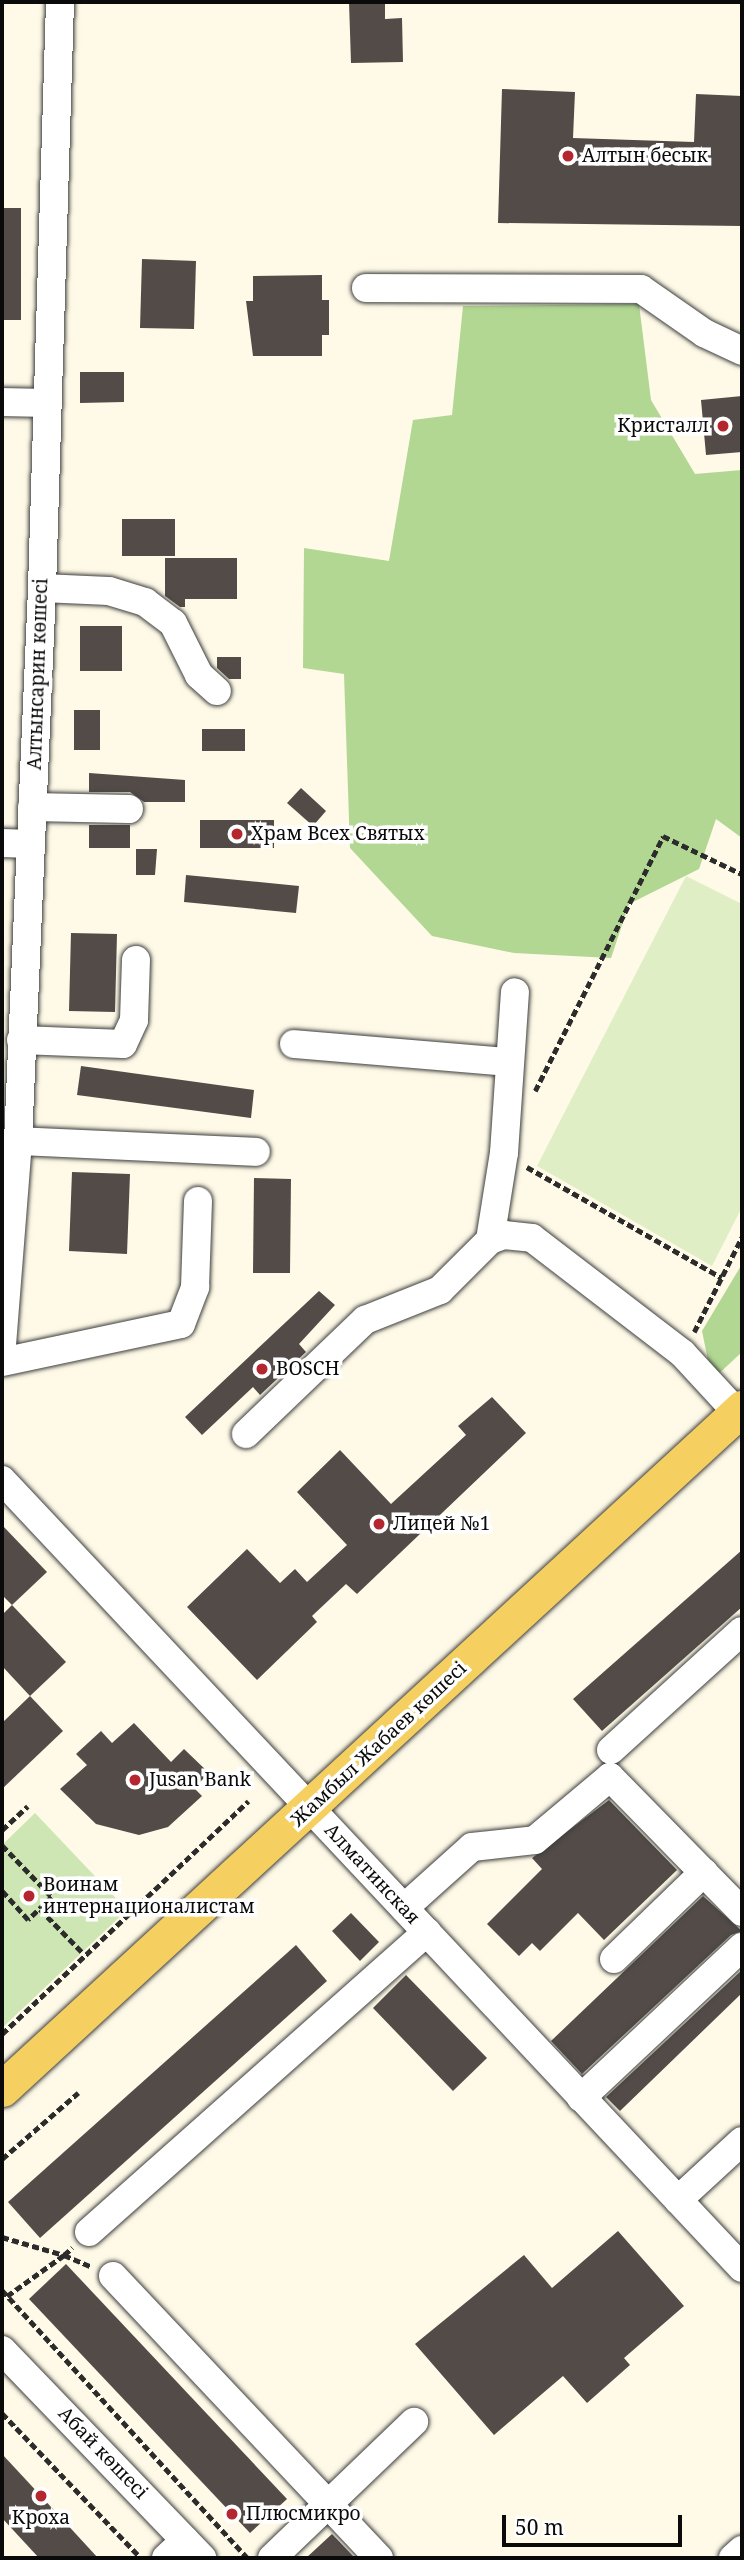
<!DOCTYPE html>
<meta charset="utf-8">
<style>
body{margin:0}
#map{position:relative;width:744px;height:2560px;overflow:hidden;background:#fefae7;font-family:"Noto Serif",serif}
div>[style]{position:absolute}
.green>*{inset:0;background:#cee6b3}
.forest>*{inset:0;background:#b1d793}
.pitch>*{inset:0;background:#e0eec5}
.building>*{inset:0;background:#524b47}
.path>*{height:4.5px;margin-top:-2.25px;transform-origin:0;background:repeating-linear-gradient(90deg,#2c2c2c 0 7px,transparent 0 10.5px)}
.roads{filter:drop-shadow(0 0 2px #3d3d3d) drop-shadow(0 0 2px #3d3d3d)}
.minor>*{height:28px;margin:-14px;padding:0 14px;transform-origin:14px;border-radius:14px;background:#fff}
.major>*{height:35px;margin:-17.5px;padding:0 17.5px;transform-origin:17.5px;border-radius:17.5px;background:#f5d061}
.dots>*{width:19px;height:19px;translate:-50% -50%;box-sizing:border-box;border:4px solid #fff;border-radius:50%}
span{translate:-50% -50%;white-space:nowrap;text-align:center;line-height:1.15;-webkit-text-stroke:7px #fff;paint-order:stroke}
.poi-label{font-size:19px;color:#0a0a0a}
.left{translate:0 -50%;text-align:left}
.right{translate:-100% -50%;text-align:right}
.street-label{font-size:19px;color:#0a0a0a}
.frame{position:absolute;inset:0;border:4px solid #0a0a0a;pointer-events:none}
.scale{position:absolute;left:502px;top:2515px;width:180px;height:32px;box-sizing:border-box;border:4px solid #0a0a0a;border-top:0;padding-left:9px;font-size:21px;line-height:24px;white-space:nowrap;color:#0a0a0a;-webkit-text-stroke:5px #fff;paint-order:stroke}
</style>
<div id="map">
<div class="green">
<i style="clip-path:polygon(35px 1813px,127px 1910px,2px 2028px,2px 1845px)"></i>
</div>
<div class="forest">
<i style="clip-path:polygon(639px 304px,651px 400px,695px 474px,742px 470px,742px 838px,716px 819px,699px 869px,629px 904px,611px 958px,514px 953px,432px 936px,350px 848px,344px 674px,303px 668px,304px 548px,389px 561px,413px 420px,452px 415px,463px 306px)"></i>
<i style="clip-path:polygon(742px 1264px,742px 1352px,712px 1380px,702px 1331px)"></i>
</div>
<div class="pitch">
<i style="clip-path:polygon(686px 876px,742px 904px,742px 1207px,712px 1266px,537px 1166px)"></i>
</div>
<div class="building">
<i style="clip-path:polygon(349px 2px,385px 2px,385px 19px,402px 18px,403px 62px,351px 63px)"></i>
<i style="clip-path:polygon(502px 89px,575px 92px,573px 138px,694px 142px,696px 94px,742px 96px,742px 226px,498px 223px)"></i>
<i style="clip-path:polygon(2px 208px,21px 208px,21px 320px,2px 320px)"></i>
<i style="clip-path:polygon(142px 259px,196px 261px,194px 329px,140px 328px)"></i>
<i style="clip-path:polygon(322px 275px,322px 300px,329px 300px,329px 335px,322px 335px,322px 356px,253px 356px,246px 301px,253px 301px,253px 276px)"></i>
<i style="clip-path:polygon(80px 372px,124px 372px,124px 402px,80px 403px)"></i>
<i style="clip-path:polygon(742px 396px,742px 452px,706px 455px,701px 400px)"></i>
<i style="clip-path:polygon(122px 519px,175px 519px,175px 556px,122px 556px)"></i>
<i style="clip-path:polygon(165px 558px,237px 558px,237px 599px,185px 599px,185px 607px,180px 607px,165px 596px)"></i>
<i style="clip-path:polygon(80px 626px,122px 626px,122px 671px,80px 671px)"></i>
<i style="clip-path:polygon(217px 657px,241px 657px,241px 679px,229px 679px,217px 668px)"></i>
<i style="clip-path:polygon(74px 710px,100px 710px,100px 750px,74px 750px)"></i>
<i style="clip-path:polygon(202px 729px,245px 729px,245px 751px,202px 751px)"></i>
<i style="clip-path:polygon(89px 773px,185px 780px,185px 802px,144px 802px,130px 792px,89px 792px)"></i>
<i style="clip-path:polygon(301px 788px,326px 811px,313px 826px,287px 803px)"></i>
<i style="clip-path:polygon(200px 820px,274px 820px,274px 848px,200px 848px)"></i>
<i style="clip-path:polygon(89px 825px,130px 825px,130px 848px,89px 848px)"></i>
<i style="clip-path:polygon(136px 849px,157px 849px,155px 875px,136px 875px)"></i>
<i style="clip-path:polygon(186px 875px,299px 886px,296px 913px,184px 902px)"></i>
<i style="clip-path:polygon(71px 933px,117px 934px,115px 1012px,69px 1011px)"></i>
<i style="clip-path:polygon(81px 1066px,254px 1090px,251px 1118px,77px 1095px)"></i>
<i style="clip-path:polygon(72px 1172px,130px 1174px,127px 1254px,69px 1251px)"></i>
<i style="clip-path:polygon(254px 1178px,291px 1179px,290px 1273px,253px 1273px)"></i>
<i style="clip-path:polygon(319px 1291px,335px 1305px,299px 1344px,306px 1352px,260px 1395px,253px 1387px,202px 1435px,185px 1417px)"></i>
<i style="clip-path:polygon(492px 1397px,526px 1433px,357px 1594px,346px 1584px,312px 1616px,317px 1622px,257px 1680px,187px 1607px,247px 1549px,280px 1583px,295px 1569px,307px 1582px,347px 1545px,297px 1492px,340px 1450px,391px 1504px,466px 1435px,458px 1426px)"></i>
<i style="clip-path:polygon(2px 1525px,47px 1572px,12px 1605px,2px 1595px)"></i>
<i style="clip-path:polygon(742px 1550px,742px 1607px,602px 1731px,573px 1699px)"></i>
<i style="clip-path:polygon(12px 1605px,66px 1662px,30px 1696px,2px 1666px,2px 1615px)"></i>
<i style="clip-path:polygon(30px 1696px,63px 1731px,2px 1789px,2px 1723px)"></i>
<i style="clip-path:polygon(134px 1723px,171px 1762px,184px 1749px,209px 1773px,194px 1788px,202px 1796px,168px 1827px,139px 1835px,96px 1824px,60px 1789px,87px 1765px,76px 1754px,101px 1731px,112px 1743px)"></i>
<i style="clip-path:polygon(609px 1800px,677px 1870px,604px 1940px,578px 1913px,540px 1951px,532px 1943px,519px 1956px,487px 1924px,542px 1869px,532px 1858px)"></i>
<i style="clip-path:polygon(703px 1896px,742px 1931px,731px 1935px,582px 2074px,551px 2041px)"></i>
<i style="clip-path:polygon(351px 1913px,379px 1942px,360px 1961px,332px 1931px)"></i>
<i style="clip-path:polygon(296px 1945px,327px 1981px,40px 2238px,8px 2202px)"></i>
<i style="clip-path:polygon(742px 1970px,742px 1993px,620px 2111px,606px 2097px)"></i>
<i style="clip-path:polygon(406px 1975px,487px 2058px,453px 2091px,373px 2008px)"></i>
<i style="clip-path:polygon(618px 2231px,684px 2306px,624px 2358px,630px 2365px,587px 2403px,563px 2376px,494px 2435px,415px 2344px,524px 2255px,552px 2288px)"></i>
<i style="clip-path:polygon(66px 2264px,287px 2499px,250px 2533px,29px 2299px)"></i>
<i style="clip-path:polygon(2px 2454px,41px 2496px,98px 2558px,39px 2558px,2px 2518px)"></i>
<i style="clip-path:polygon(332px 2534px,355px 2558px,306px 2558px)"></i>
</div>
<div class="path">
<i style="left:535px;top:1091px;width:285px;rotate:-63.3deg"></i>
<i style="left:663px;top:836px;width:88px;rotate:25.7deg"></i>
<i style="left:527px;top:1167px;width:224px;rotate:29.6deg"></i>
<i style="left:694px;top:1332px;width:106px;rotate:-63.2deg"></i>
<i style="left:2px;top:1830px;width:35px;rotate:-43deg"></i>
<i style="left:2px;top:1845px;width:72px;rotate:46.1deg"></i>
<i style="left:52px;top:1897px;width:33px;rotate:136deg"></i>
<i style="left:28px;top:1920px;width:39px;rotate:-132deg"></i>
<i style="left:40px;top:1909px;width:63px;rotate:45.6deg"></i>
<i style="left:2px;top:2034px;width:339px;rotate:-43.4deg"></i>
<i style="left:2px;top:2159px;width:101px;rotate:-41deg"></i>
<i style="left:2px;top:2237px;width:65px;rotate:16.2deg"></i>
<i style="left:64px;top:2255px;width:11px;rotate:-41deg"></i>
<i style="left:2px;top:2290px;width:364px;rotate:47.5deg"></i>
<i style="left:7px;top:2296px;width:70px;rotate:-35.7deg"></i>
<i style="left:64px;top:2255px;width:30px;rotate:23deg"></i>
<i style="left:2px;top:2413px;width:201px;rotate:46.2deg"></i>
</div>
<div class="roads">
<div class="minor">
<i style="left:366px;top:288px;width:275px;rotate:0.2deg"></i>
<i style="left:641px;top:289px;width:77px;rotate:34.9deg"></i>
<i style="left:704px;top:333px;width:42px;rotate:25.3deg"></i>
<i style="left:2px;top:402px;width:44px;rotate:1.3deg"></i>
<i style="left:42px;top:588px;width:67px;rotate:2.6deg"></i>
<i style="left:109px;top:591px;width:38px;rotate:17deg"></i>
<i style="left:145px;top:602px;width:35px;rotate:37deg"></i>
<i style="left:173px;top:623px;width:58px;rotate:63.4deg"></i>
<i style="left:199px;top:675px;width:24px;rotate:42deg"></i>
<i style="left:32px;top:807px;width:97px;rotate:1.2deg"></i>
<i style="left:2px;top:843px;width:28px;rotate:2deg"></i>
<i style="left:21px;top:1040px;width:102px;rotate:2.2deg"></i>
<i style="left:123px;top:1044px;width:26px;rotate:-65deg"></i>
<i style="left:134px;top:1020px;width:60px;rotate:-88.1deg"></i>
<i style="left:294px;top:1044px;width:214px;rotate:4.8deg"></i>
<i style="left:18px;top:1141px;width:238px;rotate:2.6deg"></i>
<i style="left:490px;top:1240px;width:88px;rotate:-80.9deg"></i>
<i style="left:504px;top:1153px;width:161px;rotate:-86.1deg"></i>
<i style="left:2px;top:1345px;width:205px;rotate:-85.5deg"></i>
<i style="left:18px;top:1141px;width:554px;rotate:-87.51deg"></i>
<i style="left:42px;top:588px;width:586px;rotate:-88.24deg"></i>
<i style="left:2px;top:1362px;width:183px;rotate:-12deg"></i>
<i style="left:181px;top:1324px;width:40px;rotate:-69deg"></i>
<i style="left:195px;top:1287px;width:86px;rotate:-88deg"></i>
<i style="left:246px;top:1434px;width:165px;rotate:-43.8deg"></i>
<i style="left:365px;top:1320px;width:81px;rotate:-21.8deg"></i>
<i style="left:440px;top:1290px;width:71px;rotate:-45deg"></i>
<i style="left:490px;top:1240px;width:15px;rotate:-20deg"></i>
<i style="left:504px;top:1235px;width:28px;rotate:6deg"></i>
<i style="left:532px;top:1238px;width:190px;rotate:37.5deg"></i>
<i style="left:683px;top:1354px;width:87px;rotate:47.3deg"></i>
<i style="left:2px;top:1480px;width:1081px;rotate:46.8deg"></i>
<i style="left:611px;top:1750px;width:177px;rotate:-42.3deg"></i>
<i style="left:404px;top:1908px;width:91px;rotate:-41.9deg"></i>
<i style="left:472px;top:1847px;width:63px;rotate:-6.3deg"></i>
<i style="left:535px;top:1840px;width:98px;rotate:-40deg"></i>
<i style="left:610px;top:1777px;width:189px;rotate:45.6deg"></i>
<i style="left:614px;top:1959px;width:125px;rotate:-44deg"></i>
<i style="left:581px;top:2098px;width:221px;rotate:-43.2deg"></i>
<i style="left:678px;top:2200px;width:87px;rotate:-42.7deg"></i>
<i style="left:89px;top:2232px;width:452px;rotate:-41.6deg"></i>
<i style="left:113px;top:2276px;width:388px;rotate:46.7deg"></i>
<i style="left:2px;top:2350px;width:289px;rotate:46.1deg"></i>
<i style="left:166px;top:2558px;width:26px;rotate:-43deg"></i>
<i style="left:272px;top:2558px;width:197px;rotate:-43.8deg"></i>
<i style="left:733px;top:2558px;width:12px;rotate:-42deg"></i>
</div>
<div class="major">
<i style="left:2px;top:2089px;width:1006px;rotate:-42.62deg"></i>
</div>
</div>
<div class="dots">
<i style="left:568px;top:156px;background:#b4272e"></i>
<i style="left:723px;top:426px;background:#b4272e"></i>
<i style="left:237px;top:834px;background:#b4272e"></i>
<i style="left:262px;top:1369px;background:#b4272e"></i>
<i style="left:379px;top:1524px;background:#b4272e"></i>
<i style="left:135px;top:1780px;background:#b4272e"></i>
<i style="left:29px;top:1896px;background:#b4272e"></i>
<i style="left:41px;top:2496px;background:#b4272e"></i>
<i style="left:232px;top:2514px;background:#b4272e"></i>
</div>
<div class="poi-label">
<span class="left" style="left:582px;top:156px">Алтын бесык</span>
<span class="right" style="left:709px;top:426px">Кристалл</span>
<span class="left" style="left:251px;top:834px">Храм Всех Святых</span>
<span class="left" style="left:276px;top:1369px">BOSCH</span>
<span class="left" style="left:393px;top:1524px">Лицей №1</span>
<span class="left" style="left:149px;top:1780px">Jusan Bank</span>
<span class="left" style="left:43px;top:1896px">Воинам<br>интернационалистам</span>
<span class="left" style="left:246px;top:2514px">Плюсмикро</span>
<span style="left:41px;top:2518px">Кроха</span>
</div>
<div class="street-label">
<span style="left:38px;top:674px;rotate:-88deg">Алтынсарин көшесі</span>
<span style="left:379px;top:1744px;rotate:-43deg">Жамбыл Жабаев көшесі</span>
<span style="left:372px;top:1874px;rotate:47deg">Алматинская</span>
<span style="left:103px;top:2453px;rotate:46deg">Абай көшесі</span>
</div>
<div class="frame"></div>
<div class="scale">50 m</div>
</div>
